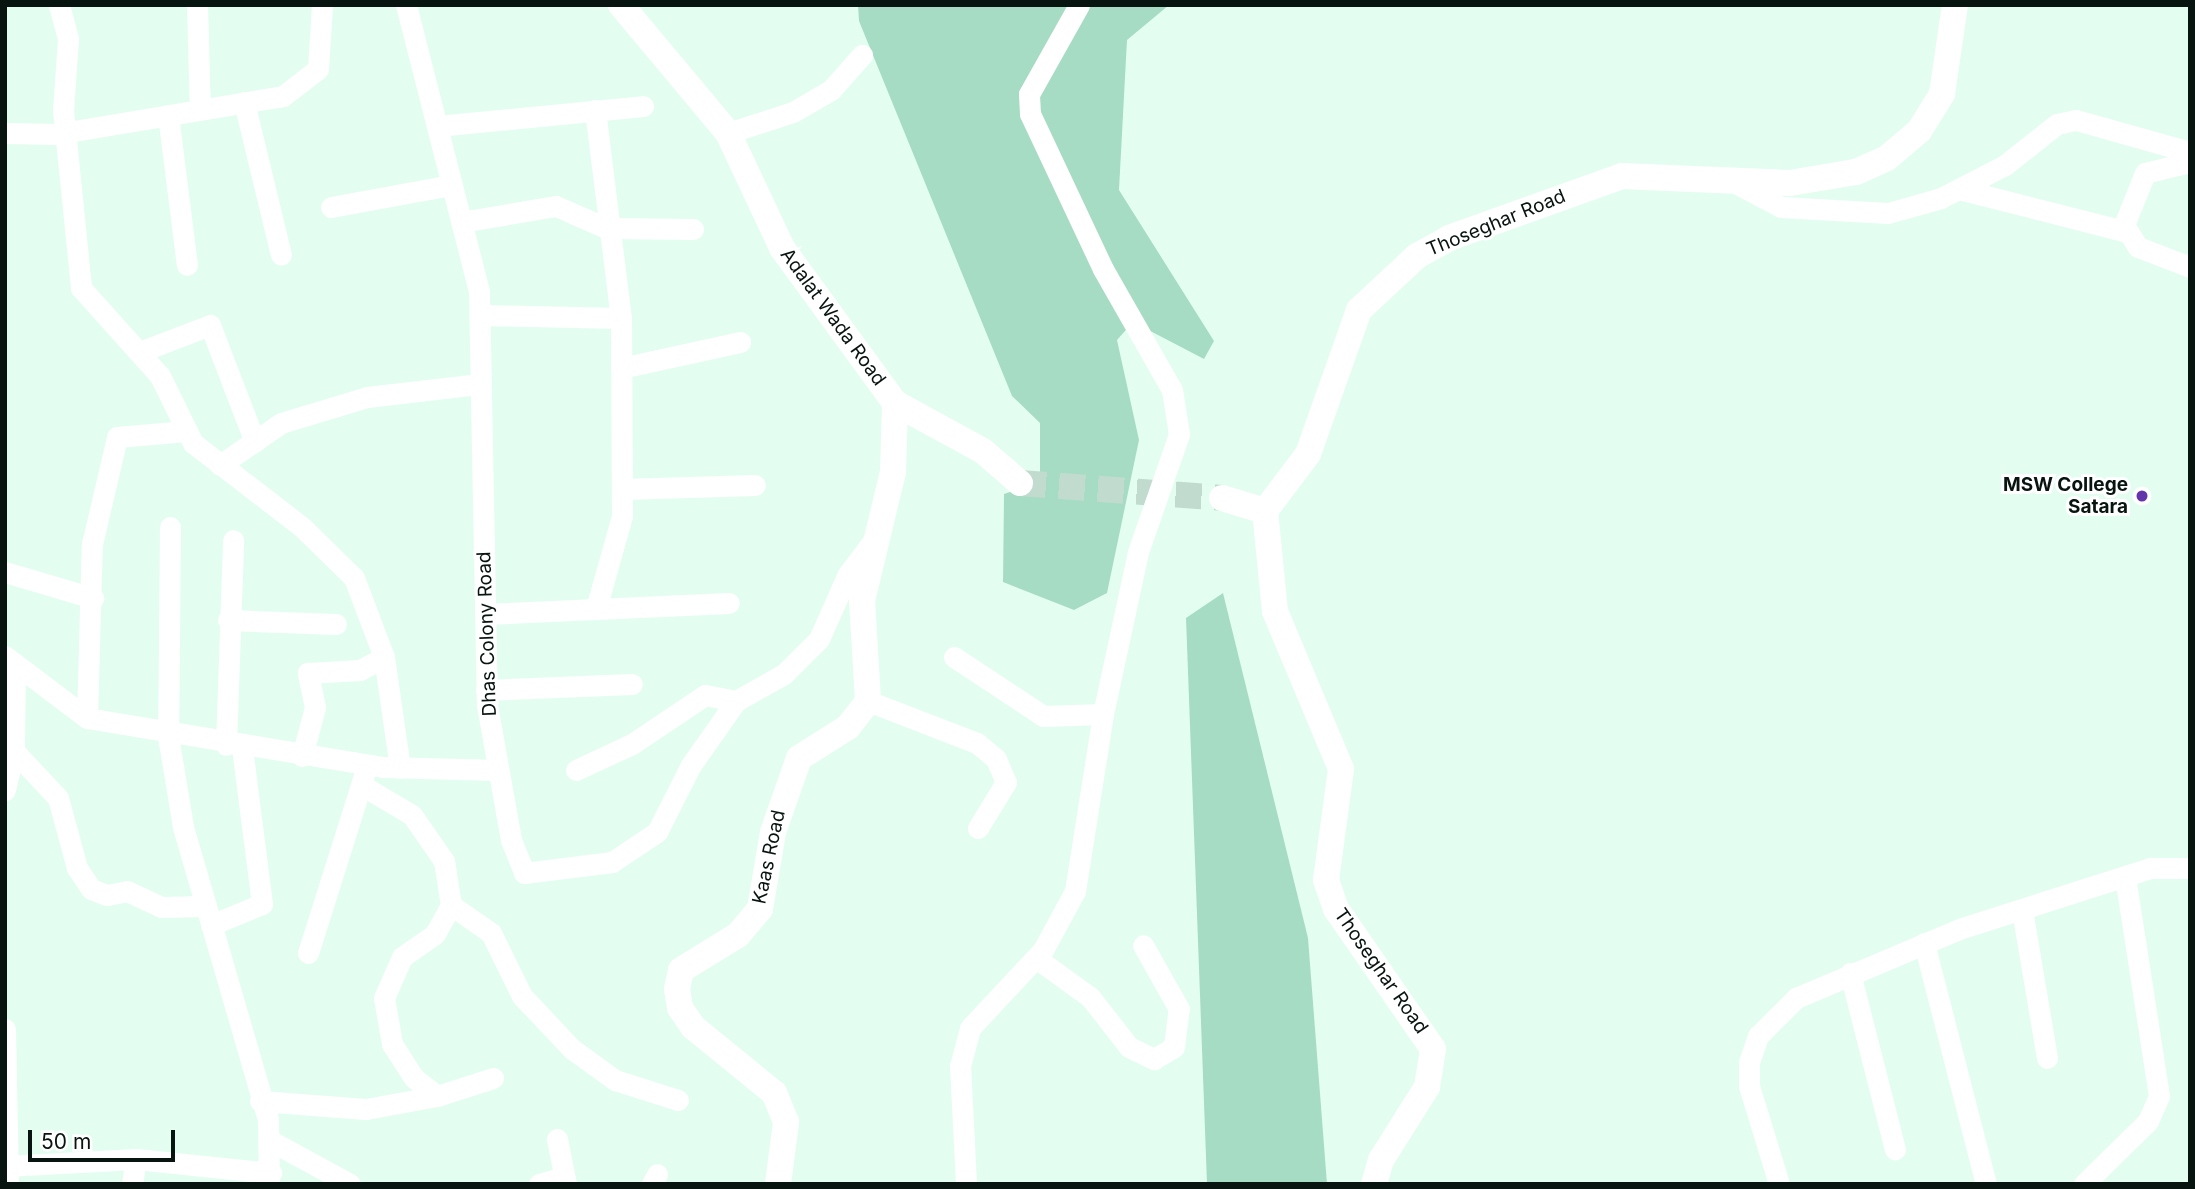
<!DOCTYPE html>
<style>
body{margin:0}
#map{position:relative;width:2195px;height:1189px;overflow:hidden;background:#e3fef1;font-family:Inter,sans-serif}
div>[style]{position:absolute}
.green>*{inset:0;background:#a7dcc4}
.major-tunnel>*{height:26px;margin-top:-13px;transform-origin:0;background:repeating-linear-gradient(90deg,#c2dbcf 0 26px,transparent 0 39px)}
.minor>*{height:21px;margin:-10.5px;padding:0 10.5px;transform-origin:10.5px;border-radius:10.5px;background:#fff}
.major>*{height:26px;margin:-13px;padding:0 13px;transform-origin:13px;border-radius:13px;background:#fff}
.dots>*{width:19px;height:19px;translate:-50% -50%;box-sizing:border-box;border:4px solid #fff;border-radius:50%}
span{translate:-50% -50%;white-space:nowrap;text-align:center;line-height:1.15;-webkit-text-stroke:6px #fff;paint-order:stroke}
.street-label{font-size:19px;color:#08140f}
.poi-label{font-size:19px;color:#08140f;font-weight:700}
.right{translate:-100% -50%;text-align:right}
.frame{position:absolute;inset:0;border:7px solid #08140f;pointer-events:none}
.scale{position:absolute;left:28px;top:1130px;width:147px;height:32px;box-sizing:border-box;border:4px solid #08140f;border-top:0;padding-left:9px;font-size:21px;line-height:24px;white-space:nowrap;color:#08140f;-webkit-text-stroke:5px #fff;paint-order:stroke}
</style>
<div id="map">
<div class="green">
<i style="clip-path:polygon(858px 5px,1169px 5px,1127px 40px,1119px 190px,1214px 341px,1204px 359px,1133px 322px,1117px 340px,1139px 440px,1107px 593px,1074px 610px,1003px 582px,1004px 494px,1040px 482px,1040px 423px,1012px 396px,859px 21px)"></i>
<i style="clip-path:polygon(1223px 593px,1308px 938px,1327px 1184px,1207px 1184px,1186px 618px)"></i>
</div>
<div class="major-tunnel">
<i style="left:1020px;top:483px;width:203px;rotate:4.2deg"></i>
</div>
<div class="minor">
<i style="left:59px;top:5px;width:35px;rotate:75deg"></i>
<i style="left:68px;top:39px;width:71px;rotate:94deg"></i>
<i style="left:63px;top:110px;width:179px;rotate:84.2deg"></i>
<i style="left:81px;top:288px;width:118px;rotate:48.1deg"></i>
<i style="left:160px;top:376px;width:75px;rotate:63.8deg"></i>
<i style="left:193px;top:443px;width:138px;rotate:37.6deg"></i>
<i style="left:302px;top:527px;width:73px;rotate:44.4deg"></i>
<i style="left:354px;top:578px;width:85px;rotate:69.2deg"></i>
<i style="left:384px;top:657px;width:112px;rotate:81.8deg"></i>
<i style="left:197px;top:5px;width:105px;rotate:88.4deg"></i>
<i style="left:406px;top:5px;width:296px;rotate:75.7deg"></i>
<i style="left:479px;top:292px;width:413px;rotate:88.9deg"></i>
<i style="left:487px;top:705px;width:137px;rotate:79.9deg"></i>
<i style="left:511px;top:840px;width:35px;rotate:68deg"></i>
<i style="left:524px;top:873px;width:89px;rotate:-7.1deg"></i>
<i style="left:612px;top:862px;width:54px;rotate:-33.7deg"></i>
<i style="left:657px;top:832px;width:75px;rotate:-63.1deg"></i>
<i style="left:691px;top:765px;width:78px;rotate:-54.9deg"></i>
<i style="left:736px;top:701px;width:55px;rotate:-29.4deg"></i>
<i style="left:784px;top:674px;width:49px;rotate:-45deg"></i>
<i style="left:819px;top:639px;width:71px;rotate:-66deg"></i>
<i style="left:848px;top:574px;width:46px;rotate:-52.9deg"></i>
<i style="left:244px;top:102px;width:157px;rotate:76.4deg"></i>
<i style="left:595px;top:110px;width:210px;rotate:82.9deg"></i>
<i style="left:168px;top:115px;width:151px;rotate:82.8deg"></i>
<i style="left:437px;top:126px;width:207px;rotate:-5.5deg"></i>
<i style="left:5px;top:133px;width:51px;rotate:1.1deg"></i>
<i style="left:56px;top:134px;width:230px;rotate:-9.5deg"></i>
<i style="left:283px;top:96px;width:44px;rotate:-37.6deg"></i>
<i style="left:318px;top:69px;width:64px;rotate:-86.4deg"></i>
<i style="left:728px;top:133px;width:68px;rotate:-17.9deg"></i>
<i style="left:793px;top:112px;width:44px;rotate:-30.1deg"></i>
<i style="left:831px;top:90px;width:47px;rotate:-48.5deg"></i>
<i style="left:2190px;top:162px;width:46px;rotate:166.3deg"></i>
<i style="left:2145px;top:173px;width:56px;rotate:112deg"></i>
<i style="left:2124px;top:225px;width:26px;rotate:58deg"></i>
<i style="left:2138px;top:247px;width:56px;rotate:21deg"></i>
<i style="left:1726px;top:178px;width:62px;rotate:27.8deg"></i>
<i style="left:1781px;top:207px;width:107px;rotate:3.2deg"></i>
<i style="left:1888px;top:213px;width:55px;rotate:-15.8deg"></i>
<i style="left:1941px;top:198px;width:72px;rotate:-27.3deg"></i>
<i style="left:2005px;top:165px;width:66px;rotate:-38.3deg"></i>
<i style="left:2057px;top:124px;width:19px;rotate:-12deg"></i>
<i style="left:2076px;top:120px;width:118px;rotate:15.7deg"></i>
<i style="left:1959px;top:189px;width:170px;rotate:14.3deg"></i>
<i style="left:331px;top:207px;width:122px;rotate:-10.4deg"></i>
<i style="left:461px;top:222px;width:96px;rotate:-9.6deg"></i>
<i style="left:556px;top:206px;width:55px;rotate:23.7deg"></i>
<i style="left:606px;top:228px;width:87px;rotate:0.7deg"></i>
<i style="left:479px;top:315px;width:142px;rotate:1.2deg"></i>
<i style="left:621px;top:318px;width:198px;rotate:89.7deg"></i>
<i style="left:622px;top:516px;width:92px;rotate:105.7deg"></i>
<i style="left:142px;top:351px;width:73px;rotate:-20.9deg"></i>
<i style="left:210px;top:325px;width:125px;rotate:69deg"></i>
<i style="left:621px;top:368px;width:122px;rotate:-12.3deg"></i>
<i style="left:220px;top:465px;width:74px;rotate:-34.5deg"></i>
<i style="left:281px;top:423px;width:90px;rotate:-16.8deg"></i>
<i style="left:367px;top:397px;width:114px;rotate:-6.6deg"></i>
<i style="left:622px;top:489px;width:133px;rotate:-1.7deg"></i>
<i style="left:170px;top:527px;width:209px;rotate:90.5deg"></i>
<i style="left:168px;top:736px;width:92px;rotate:80.6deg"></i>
<i style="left:183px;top:827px;width:305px;rotate:73.8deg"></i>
<i style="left:268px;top:1120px;width:64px;rotate:89.1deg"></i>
<i style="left:5px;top:572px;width:92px;rotate:16.5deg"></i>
<i style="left:485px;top:614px;width:244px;rotate:-2.6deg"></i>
<i style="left:228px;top:620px;width:108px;rotate:2.1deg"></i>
<i style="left:5px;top:656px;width:103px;rotate:37.1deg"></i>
<i style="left:87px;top:718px;width:300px;rotate:9.4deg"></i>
<i style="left:383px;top:767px;width:115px;rotate:1.5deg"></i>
<i style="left:954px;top:657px;width:107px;rotate:33.5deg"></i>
<i style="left:1043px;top:716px;width:60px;rotate:-1.9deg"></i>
<i style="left:15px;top:664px;width:87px;rotate:90.7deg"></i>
<i style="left:14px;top:751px;width:64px;rotate:46.9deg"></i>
<i style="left:58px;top:798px;width:73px;rotate:74.8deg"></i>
<i style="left:77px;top:868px;width:25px;rotate:56deg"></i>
<i style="left:91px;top:889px;width:17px;rotate:21deg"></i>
<i style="left:107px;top:895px;width:20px;rotate:-11deg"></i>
<i style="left:127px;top:891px;width:38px;rotate:25deg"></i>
<i style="left:161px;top:907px;width:45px;rotate:-1.3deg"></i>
<i style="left:486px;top:690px;width:146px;rotate:-2.4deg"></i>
<i style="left:868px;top:701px;width:117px;rotate:21.1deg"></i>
<i style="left:977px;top:743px;width:25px;rotate:40deg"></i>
<i style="left:996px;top:759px;width:25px;rotate:67deg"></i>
<i style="left:1006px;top:782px;width:54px;rotate:121.3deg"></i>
<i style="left:87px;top:718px;width:174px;rotate:-88.4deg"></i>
<i style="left:92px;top:544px;width:110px;rotate:-76.8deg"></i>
<i style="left:117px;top:437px;width:70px;rotate:-4.9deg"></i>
<i style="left:226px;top:745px;width:205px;rotate:-88deg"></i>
<i style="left:302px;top:756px;width:51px;rotate:-75.1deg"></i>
<i style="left:315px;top:707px;width:35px;rotate:-102deg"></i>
<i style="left:308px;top:673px;width:52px;rotate:-3.3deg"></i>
<i style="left:360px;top:670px;width:27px;rotate:-28deg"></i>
<i style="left:576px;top:770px;width:62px;rotate:-24.9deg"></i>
<i style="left:632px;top:744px;width:88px;rotate:-33.9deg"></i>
<i style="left:705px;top:695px;width:32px;rotate:11deg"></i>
<i style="left:363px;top:786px;width:57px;rotate:30.6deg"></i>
<i style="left:412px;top:815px;width:56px;rotate:55.2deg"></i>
<i style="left:444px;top:861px;width:45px;rotate:81deg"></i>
<i style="left:451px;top:905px;width:33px;rotate:119deg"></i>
<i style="left:435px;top:934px;width:40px;rotate:145.1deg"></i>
<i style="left:402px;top:957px;width:45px;rotate:113.7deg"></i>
<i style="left:384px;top:998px;width:47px;rotate:80.1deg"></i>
<i style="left:392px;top:1044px;width:40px;rotate:57.1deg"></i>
<i style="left:414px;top:1078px;width:29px;rotate:38deg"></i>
<i style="left:437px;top:1096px;width:59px;rotate:-17.8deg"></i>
<i style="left:5px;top:790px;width:40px;rotate:-77deg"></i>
<i style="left:451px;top:905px;width:49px;rotate:35deg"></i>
<i style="left:491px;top:933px;width:70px;rotate:63.8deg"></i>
<i style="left:522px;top:996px;width:73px;rotate:46.7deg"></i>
<i style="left:572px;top:1049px;width:53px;rotate:35.8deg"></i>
<i style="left:615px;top:1080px;width:66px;rotate:17.6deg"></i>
<i style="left:2022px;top:910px;width:150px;rotate:80.4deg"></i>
<i style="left:211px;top:925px;width:55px;rotate:-22.4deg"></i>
<i style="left:262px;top:904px;width:158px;rotate:-97.3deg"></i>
<i style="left:1924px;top:943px;width:249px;rotate:75.6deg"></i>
<i style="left:308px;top:953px;width:190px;rotate:-72.5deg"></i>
<i style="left:1036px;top:958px;width:67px;rotate:35.8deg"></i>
<i style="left:1090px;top:997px;width:63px;rotate:52deg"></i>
<i style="left:1129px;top:1047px;width:28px;rotate:26deg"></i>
<i style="left:1154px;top:1059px;width:23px;rotate:-31deg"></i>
<i style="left:1174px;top:1047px;width:38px;rotate:-83deg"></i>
<i style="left:1179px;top:1009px;width:73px;rotate:-119.4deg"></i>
<i style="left:1850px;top:973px;width:182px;rotate:75.7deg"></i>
<i style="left:5px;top:1029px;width:155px;rotate:88.9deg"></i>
<i style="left:260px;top:1101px;width:106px;rotate:4.3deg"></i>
<i style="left:366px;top:1109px;width:72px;rotate:-10.4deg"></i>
<i style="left:557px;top:1139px;width:46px;rotate:78.7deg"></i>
<i style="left:269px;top:1140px;width:92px;rotate:28.5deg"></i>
<i style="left:5px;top:1166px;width:131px;rotate:-3.1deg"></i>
<i style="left:136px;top:1159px;width:136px;rotate:5.9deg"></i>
<i style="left:132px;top:1184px;width:25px;rotate:-81deg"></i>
<i style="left:539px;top:1184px;width:26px;rotate:-16deg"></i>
<i style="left:652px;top:1184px;width:11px;rotate:-63deg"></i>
<i style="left:966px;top:1184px;width:118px;rotate:-92.9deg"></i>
<i style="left:960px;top:1066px;width:39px;rotate:-75deg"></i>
<i style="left:970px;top:1028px;width:107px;rotate:-46.9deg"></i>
<i style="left:1043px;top:950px;width:67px;rotate:-61.5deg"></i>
<i style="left:1075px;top:891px;width:179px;rotate:-81deg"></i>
<i style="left:1103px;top:714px;width:166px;rotate:-77.8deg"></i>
<i style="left:1138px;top:552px;width:125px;rotate:-70.8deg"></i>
<i style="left:1179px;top:434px;width:45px;rotate:-99deg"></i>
<i style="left:1172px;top:390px;width:139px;rotate:-119.7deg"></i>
<i style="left:1103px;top:269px;width:171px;rotate:-115.2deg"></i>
<i style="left:1030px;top:114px;width:20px;rotate:-93deg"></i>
<i style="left:1029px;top:94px;width:102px;rotate:-60.7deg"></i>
<i style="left:1779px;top:1184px;width:102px;rotate:-107deg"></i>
<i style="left:1749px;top:1086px;width:24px;rotate:-90deg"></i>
<i style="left:1749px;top:1062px;width:28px;rotate:-71deg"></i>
<i style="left:1758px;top:1036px;width:54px;rotate:-45deg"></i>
<i style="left:1796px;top:998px;width:177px;rotate:-22.9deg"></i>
<i style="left:1959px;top:929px;width:201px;rotate:-17.7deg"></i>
<i style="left:2150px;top:868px;width:40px"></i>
<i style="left:2084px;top:1184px;width:90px;rotate:-44.5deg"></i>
<i style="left:2148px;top:1121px;width:27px;rotate:-66deg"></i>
<i style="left:2159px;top:1096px;width:222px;rotate:-98.8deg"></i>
</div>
<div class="major">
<i style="left:621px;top:5px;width:167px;rotate:50.1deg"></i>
<i style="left:728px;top:133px;width:127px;rotate:64.8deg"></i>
<i style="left:782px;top:248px;width:192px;rotate:53.9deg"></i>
<i style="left:895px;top:403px;width:100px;rotate:28.6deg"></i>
<i style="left:983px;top:451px;width:49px;rotate:40.9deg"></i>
<i style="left:1222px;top:498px;width:45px;rotate:16.8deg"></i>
<i style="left:778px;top:1184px;width:63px;rotate:-82.6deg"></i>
<i style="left:786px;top:1122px;width:31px;rotate:-112deg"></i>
<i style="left:774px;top:1093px;width:104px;rotate:-140.8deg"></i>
<i style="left:693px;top:1027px;width:23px;rotate:-124deg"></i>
<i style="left:680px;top:1008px;width:19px;rotate:-99deg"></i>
<i style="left:677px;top:989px;width:19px;rotate:-78deg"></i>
<i style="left:681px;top:970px;width:67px;rotate:-31.6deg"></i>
<i style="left:738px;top:935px;width:34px;rotate:-50deg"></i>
<i style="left:760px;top:909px;width:78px;rotate:-80.4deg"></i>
<i style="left:773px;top:832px;width:78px;rotate:-70.6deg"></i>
<i style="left:799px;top:758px;width:58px;rotate:-32.3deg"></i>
<i style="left:848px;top:727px;width:33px;rotate:-52deg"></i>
<i style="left:868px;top:701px;width:100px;rotate:-93.4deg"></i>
<i style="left:862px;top:601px;width:133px;rotate:-76.5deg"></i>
<i style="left:893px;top:472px;width:69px;rotate:-88.3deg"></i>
<i style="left:1374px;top:1184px;width:25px;rotate:-74deg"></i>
<i style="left:1381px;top:1160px;width:86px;rotate:-57.8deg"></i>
<i style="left:1427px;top:1087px;width:38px;rotate:-81deg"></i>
<i style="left:1433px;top:1049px;width:170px;rotate:-124.7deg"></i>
<i style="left:1336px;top:909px;width:31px;rotate:-109deg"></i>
<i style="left:1326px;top:880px;width:112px;rotate:-82.3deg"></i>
<i style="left:1341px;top:769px;width:171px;rotate:-112.7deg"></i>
<i style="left:1275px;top:611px;width:100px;rotate:-95.7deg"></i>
<i style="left:1265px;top:511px;width:71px;rotate:-53deg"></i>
<i style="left:1308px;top:454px;width:153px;rotate:-70.5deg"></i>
<i style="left:1359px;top:310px;width:79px;rotate:-43deg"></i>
<i style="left:1417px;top:256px;width:37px;rotate:-29deg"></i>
<i style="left:1449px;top:238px;width:184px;rotate:-19.7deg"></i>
<i style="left:1622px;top:176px;width:168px;rotate:2.4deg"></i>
<i style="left:1790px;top:183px;width:67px;rotate:-9.5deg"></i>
<i style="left:1856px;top:172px;width:34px;rotate:-24deg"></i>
<i style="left:1887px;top:158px;width:42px;rotate:-40.2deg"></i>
<i style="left:1919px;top:131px;width:44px;rotate:-58.1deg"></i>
<i style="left:1942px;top:94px;width:90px;rotate:-81.7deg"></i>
</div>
<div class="dots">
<i style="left:2142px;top:496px;background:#6434ab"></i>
</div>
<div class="street-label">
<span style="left:1496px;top:223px;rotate:-22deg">Thoseghar Road</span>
<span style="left:833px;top:317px;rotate:54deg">Adalat Wada Road</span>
<span style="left:487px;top:634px;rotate:-92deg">Dhas Colony Road</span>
<span style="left:769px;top:857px;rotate:-78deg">Kaas Road</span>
<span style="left:1381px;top:971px;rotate:55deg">Thoseghar Road</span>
</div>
<div class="poi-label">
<span class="right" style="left:2128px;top:496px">MSW College<br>Satara</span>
</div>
<div class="frame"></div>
<div class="scale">50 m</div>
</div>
